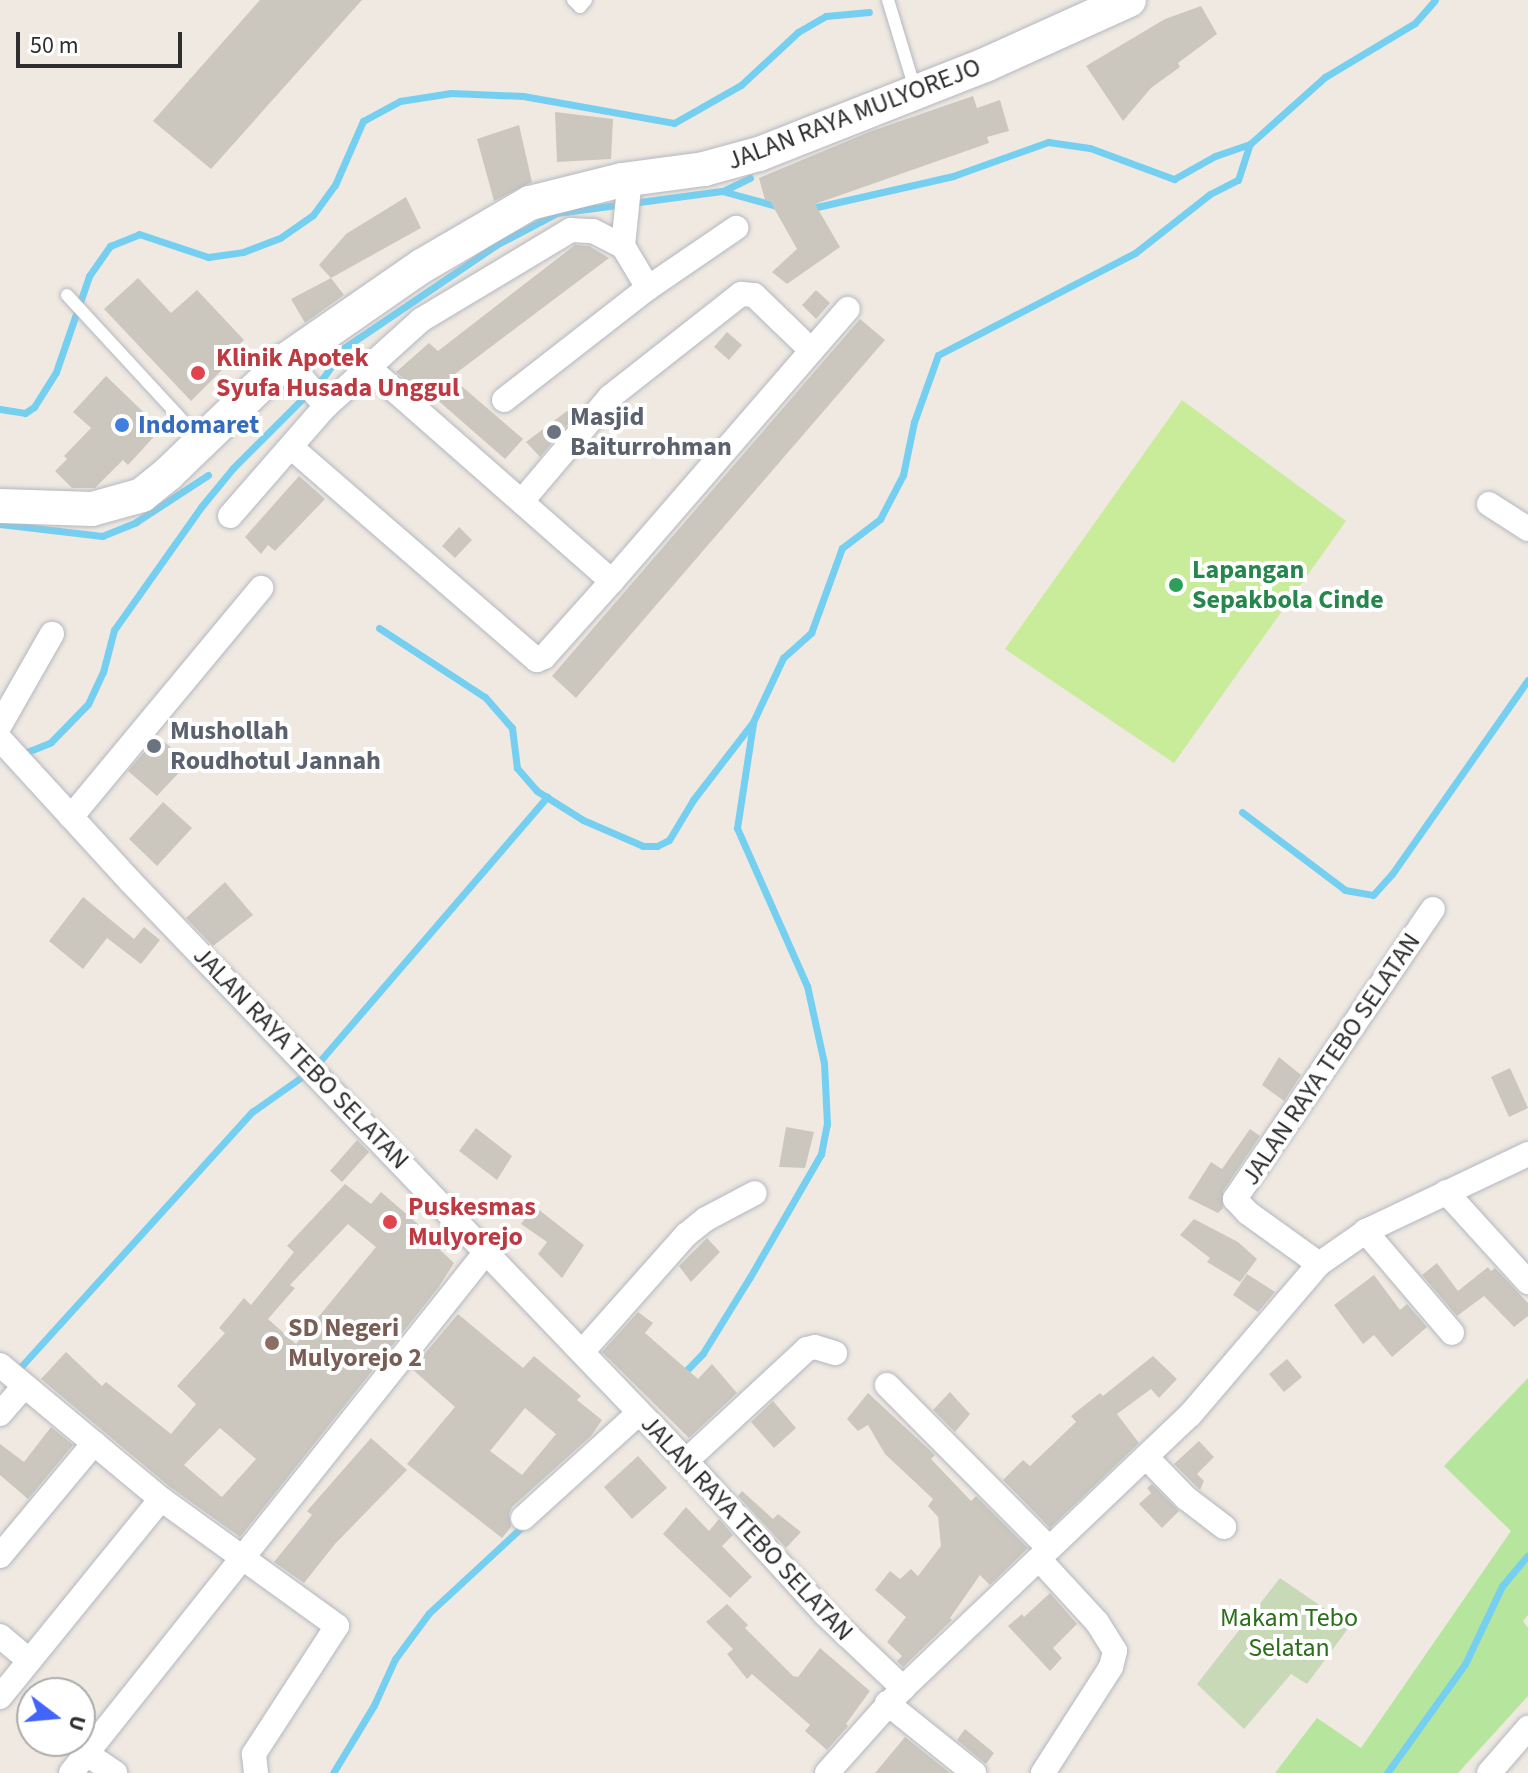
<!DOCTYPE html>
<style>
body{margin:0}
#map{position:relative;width:1528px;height:1773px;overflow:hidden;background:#efe9e1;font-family:"Source Sans 3",sans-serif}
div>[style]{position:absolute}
.green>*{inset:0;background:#b6e59e}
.cemetery>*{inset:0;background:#c8d9b8}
.pitch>*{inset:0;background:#c9ec9a}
.stream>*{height:7px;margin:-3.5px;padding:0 3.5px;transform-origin:3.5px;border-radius:3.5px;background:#75cff0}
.building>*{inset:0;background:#cbc7bf}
.roads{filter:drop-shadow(0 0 2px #b4b7c1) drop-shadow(0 0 2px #b4b7c1)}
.service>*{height:12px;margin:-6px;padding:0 6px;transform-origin:6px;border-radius:6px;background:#fff}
.minor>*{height:24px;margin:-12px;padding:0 12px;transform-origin:12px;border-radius:12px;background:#fff}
.secondary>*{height:34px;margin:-17px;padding:0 17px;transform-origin:17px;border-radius:17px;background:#fff}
.dots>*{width:22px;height:22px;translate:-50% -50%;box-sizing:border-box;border:4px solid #fff;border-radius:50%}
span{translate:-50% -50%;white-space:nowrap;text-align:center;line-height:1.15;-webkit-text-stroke:8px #fff;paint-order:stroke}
.street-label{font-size:26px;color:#2e2e2e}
.health-label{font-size:26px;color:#be3a42;font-weight:700}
.left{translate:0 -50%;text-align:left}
.worship-label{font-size:26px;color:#5b616d;font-weight:700}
.shop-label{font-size:26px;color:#366cbe;font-weight:700}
.leisure-label{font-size:26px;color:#27864d;font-weight:700}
.education-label{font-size:26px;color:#785e54;font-weight:700}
.park-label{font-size:26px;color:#2c6e1b}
.north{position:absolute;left:16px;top:1677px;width:80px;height:80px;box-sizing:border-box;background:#fff;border:2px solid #ababab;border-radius:50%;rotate:106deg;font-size:22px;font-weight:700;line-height:32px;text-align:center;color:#2e2e2e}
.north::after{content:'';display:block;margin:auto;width:28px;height:36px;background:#4264fb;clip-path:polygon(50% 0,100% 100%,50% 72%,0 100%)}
.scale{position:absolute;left:16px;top:32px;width:166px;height:36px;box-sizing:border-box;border:4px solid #2e2e2e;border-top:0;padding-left:10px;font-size:24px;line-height:28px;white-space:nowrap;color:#2e2e2e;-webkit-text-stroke:6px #fff;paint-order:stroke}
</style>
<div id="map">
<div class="green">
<i style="clip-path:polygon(1528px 1378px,1528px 1615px,1523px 1621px,1528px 1628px,1528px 1696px,1458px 1773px,1275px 1773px,1317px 1718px,1361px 1748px,1511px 1531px,1444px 1466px)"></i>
</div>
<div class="cemetery">
<i style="clip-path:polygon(1280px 1578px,1350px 1626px,1307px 1684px,1291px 1674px,1244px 1729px,1197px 1684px)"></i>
</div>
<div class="pitch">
<i style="clip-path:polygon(1182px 400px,1346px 521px,1174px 763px,1005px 649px)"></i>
</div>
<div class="stream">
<i style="left:723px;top:191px;width:30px;rotate:-26deg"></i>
<i style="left:808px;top:209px;width:149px;rotate:-12.8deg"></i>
<i style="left:953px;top:176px;width:101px;rotate:-19.7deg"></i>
<i style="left:1048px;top:142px;width:42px;rotate:8.1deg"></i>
<i style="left:1090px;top:148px;width:90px;rotate:20.3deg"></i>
<i style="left:1174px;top:179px;width:47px;rotate:-29.3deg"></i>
<i style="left:1215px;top:156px;width:37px;rotate:-19deg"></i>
<i style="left:1250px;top:144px;width:101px;rotate:-41.8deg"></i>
<i style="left:1325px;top:77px;width:105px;rotate:-31deg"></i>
<i style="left:1415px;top:23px;width:30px;rotate:-49deg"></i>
<i style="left:0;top:409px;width:25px;rotate:9deg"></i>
<i style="left:25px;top:413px;width:11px;rotate:-34deg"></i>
<i style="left:34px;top:407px;width:41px;rotate:-57.8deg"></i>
<i style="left:56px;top:372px;width:102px;rotate:-71deg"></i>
<i style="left:89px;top:276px;width:37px;rotate:-55deg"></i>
<i style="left:110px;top:246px;width:31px;rotate:-22deg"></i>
<i style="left:139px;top:234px;width:73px;rotate:18.4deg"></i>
<i style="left:208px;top:257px;width:35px;rotate:-8deg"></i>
<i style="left:243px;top:252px;width:40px;rotate:-21deg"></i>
<i style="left:280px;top:238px;width:40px;rotate:-34.9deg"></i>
<i style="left:313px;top:215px;width:37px;rotate:-54deg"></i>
<i style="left:335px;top:185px;width:70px;rotate:-66.4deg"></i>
<i style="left:363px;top:121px;width:42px;rotate:-28.4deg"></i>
<i style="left:400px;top:101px;width:52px;rotate:-8.9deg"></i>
<i style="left:451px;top:93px;width:72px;rotate:2.4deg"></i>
<i style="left:523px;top:96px;width:153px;rotate:10.1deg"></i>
<i style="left:674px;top:123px;width:77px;rotate:-29.6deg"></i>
<i style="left:741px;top:85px;width:78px;rotate:-42.9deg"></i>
<i style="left:798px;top:32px;width:32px;rotate:-30deg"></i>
<i style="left:826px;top:16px;width:43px;rotate:-5.3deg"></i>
<i style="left:0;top:524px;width:103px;rotate:6.7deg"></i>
<i style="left:102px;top:536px;width:37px;rotate:-22deg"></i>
<i style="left:136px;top:522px;width:86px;rotate:-33.1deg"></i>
<i style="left:379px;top:628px;width:126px;rotate:33.1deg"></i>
<i style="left:485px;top:697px;width:41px;rotate:48.9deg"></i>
<i style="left:512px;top:728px;width:40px;rotate:82.9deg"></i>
<i style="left:517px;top:768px;width:30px;rotate:49deg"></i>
<i style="left:537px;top:791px;width:54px;rotate:32.2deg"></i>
<i style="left:583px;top:820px;width:65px;rotate:23.4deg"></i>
<i style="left:643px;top:846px;width:14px"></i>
<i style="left:657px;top:846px;width:13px;rotate:-27deg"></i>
<i style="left:669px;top:840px;width:47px;rotate:-59deg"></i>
<i style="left:693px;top:800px;width:98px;rotate:-52.4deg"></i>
<i style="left:753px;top:722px;width:71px;rotate:-64.9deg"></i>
<i style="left:783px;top:658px;width:38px;rotate:-42deg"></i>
<i style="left:811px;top:633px;width:90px;rotate:-70deg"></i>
<i style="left:842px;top:548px;width:48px;rotate:-37.3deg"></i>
<i style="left:880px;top:519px;width:50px;rotate:-62.4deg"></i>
<i style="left:903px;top:475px;width:54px;rotate:-78.3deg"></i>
<i style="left:914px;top:422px;width:71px;rotate:-70.3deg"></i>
<i style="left:938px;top:355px;width:222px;rotate:-27.4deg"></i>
<i style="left:1135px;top:253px;width:95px;rotate:-38.2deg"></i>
<i style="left:1210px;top:194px;width:31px;rotate:-27deg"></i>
<i style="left:1238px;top:180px;width:38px;rotate:-72deg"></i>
<i style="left:22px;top:754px;width:31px;rotate:-22deg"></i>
<i style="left:51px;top:742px;width:53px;rotate:-45.8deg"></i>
<i style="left:88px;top:704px;width:35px;rotate:-65deg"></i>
<i style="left:103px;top:672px;width:43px;rotate:-75.3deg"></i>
<i style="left:114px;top:630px;width:151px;rotate:-54.7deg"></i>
<i style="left:201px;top:507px;width:50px;rotate:-50.6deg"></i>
<i style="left:233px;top:468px;width:127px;rotate:-45deg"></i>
<i style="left:323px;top:378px;width:37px;rotate:-55deg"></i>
<i style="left:344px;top:348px;width:184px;rotate:-34.1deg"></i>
<i style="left:496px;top:245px;width:69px;rotate:-27.7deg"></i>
<i style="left:557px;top:213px;width:166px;rotate:-7.6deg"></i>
<i style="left:722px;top:191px;width:60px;rotate:15.4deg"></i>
<i style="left:1242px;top:812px;width:129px;rotate:37.1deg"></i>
<i style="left:1345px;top:890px;width:28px;rotate:10deg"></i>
<i style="left:1373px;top:895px;width:28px;rotate:-48deg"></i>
<i style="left:1392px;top:874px;width:237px;rotate:-55deg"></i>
<i style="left:319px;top:1062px;width:350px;rotate:-49.3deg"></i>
<i style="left:17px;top:1371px;width:350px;rotate:-47.8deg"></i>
<i style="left:252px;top:1112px;width:62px;rotate:-35.2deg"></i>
<i style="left:681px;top:1376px;width:32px;rotate:-46deg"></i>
<i style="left:703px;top:1353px;width:89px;rotate:-58.3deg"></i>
<i style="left:750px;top:1277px;width:142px;rotate:-60deg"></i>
<i style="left:821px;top:1154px;width:31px;rotate:-79deg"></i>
<i style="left:827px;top:1124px;width:61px;rotate:-92.8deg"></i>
<i style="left:824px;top:1063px;width:79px;rotate:-102.4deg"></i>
<i style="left:807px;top:986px;width:173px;rotate:-113.9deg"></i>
<i style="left:737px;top:828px;width:105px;rotate:-81.3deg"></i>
<i style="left:333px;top:1773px;width:79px;rotate:-58.9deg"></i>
<i style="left:374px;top:1705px;width:51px;rotate:-65.5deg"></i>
<i style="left:395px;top:1659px;width:57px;rotate:-53.5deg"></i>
<i style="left:429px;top:1613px;width:129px;rotate:-42.8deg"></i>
<i style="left:1387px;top:1773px;width:134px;rotate:-54.4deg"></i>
<i style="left:1465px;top:1664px;width:86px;rotate:-64.6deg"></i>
<i style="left:1502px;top:1586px;width:40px;rotate:-50deg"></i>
</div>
<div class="building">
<i style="clip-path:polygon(260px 0,362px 0,211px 169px,153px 121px)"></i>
<i style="clip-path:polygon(1201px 6px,1217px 34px,1178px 63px,1180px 67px,1151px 88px,1123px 121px,1086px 66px,1165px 19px)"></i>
<i style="clip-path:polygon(973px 96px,977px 108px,1000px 100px,1009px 131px,987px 137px,989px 143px,815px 204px,840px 247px,787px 284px,772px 272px,797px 249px,770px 201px,765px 200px,759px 178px,869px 132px)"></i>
<i style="clip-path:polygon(555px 112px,613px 119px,611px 159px,557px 162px)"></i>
<i style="clip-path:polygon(519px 125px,532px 182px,494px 201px,477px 139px)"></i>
<i style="clip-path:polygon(406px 197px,421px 228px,331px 278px,319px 265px,346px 234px)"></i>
<i style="clip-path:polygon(575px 245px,589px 246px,609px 258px,451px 377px,523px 439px,505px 459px,426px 390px,422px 394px,396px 372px,429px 343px,438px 351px)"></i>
<i style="clip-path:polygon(138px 278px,171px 313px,197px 290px,244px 340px,218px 364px,223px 369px,191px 401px,104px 309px)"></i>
<i style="clip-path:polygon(331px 278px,344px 295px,305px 323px,291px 299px)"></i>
<i style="clip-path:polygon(816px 290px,830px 303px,816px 319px,802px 305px)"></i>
<i style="clip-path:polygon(860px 319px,885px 340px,576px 698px,552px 676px)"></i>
<i style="clip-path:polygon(727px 332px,742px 345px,729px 360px,714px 347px)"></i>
<i style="clip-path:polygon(106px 376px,161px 429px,128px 465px,123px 460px,95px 488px,72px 488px,55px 471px,67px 459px,64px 456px,91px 428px,73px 412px)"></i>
<i style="clip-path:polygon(567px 411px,573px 418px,540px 457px,526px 442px)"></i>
<i style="clip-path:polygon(299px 476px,325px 499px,275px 551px,268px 545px,261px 554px,245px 537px)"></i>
<i style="clip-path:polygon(459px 527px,472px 540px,455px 558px,442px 546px)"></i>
<i style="clip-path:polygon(158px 736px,188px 763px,157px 796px,128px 771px)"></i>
<i style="clip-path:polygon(163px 802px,192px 828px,157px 866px,129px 839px)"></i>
<i style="clip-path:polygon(225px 882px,253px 915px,213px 946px,186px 918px)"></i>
<i style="clip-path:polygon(83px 897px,134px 939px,144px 927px,160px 940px,141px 964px,107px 938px,83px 969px,49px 941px)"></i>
<i style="clip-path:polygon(1279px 1057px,1301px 1075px,1284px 1101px,1262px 1085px)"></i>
<i style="clip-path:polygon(1510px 1068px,1528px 1108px,1509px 1117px,1491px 1077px)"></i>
<i style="clip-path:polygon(786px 1127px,814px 1132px,805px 1168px,779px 1167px)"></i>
<i style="clip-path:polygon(476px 1128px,512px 1156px,497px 1180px,459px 1151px)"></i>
<i style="clip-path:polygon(1250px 1129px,1260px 1136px,1223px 1191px,1223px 1208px,1218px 1213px,1188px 1198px,1211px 1162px,1222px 1169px)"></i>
<i style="clip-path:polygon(357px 1140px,369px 1152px,342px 1182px,330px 1171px)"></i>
<i style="clip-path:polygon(evenodd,345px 1184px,371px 1204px,381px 1192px,425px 1230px,422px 1233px,454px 1263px,438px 1288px,240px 1537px,170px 1487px,41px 1379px,66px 1352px,102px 1386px,106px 1382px,171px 1434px,196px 1404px,177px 1386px,225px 1333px,219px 1328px,244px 1298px,251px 1305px,294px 1252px,287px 1246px,345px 1184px,348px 1224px,376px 1247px,296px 1344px,268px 1319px,295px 1288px,290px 1285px,348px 1224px,345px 1184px,220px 1428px,256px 1459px,222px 1497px,184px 1465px,220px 1428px)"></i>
<i style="clip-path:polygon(534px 1206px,584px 1245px,562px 1278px,538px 1254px,547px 1242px,521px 1224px)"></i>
<i style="clip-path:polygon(1194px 1219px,1238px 1242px,1257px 1259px,1240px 1282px,1207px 1262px,1210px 1258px,1180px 1235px)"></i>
<i style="clip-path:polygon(707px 1238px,720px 1252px,691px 1282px,679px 1266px)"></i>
<i style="clip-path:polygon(1437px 1263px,1458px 1291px,1488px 1267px,1491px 1271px,1495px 1268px,1528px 1303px,1528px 1316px,1514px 1327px,1484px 1296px,1457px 1316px,1422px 1275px)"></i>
<i style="clip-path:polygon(1247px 1274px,1275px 1292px,1258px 1312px,1233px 1295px)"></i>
<i style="clip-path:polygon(1374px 1275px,1400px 1310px,1407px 1304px,1427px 1327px,1392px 1357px,1374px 1335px,1363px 1344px,1334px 1305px)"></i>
<i style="clip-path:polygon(638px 1312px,653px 1323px,645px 1333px,698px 1379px,712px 1364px,737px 1393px,689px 1438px,602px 1352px)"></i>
<i style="clip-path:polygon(evenodd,458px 1314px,523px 1368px,534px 1356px,581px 1396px,577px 1400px,602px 1420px,591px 1436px,512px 1507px,509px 1514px,511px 1527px,502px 1538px,407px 1464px,455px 1407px,412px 1369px,458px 1314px,525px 1408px,556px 1434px,522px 1475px,490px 1451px,525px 1408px)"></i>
<i style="clip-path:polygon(1153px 1356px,1177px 1379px,1159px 1398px,1151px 1389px,1117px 1414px,1139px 1443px,1050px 1528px,1003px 1480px,1023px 1460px,1030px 1466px,1076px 1422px,1071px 1416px,1100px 1393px,1103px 1396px)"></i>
<i style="clip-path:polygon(1287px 1359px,1302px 1377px,1284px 1392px,1269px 1374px)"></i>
<i style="clip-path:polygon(950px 1392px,970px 1414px,955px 1432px,933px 1410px)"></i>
<i style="clip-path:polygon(868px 1393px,935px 1455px,931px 1459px,971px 1501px,976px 1496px,1028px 1548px,990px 1585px,980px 1575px,950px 1618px,952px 1620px,903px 1667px,897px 1661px,902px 1656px,887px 1642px,906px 1617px,875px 1590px,890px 1571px,900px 1579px,911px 1569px,918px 1576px,941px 1546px,938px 1517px,928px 1506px,933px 1499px,885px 1454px,868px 1425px,858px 1431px,847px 1419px)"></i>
<i style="clip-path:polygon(773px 1401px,796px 1428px,774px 1448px,751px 1422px)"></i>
<i style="clip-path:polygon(51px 1427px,73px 1445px,28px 1499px,0 1475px,0 1444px,24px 1462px)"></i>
<i style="clip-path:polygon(371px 1438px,407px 1470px,335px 1544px,304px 1583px,274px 1562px,312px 1515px,307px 1511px)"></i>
<i style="clip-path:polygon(1199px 1441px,1214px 1457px,1197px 1474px,1204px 1481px,1200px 1490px,1174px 1464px)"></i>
<i style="clip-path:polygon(638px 1456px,667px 1488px,632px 1519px,604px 1487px)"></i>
<i style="clip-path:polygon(1152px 1484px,1179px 1511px,1162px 1528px,1139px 1504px,1151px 1493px,1147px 1488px)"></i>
<i style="clip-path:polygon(742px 1491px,773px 1519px,778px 1514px,801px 1532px,786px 1548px,738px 1496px)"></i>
<i style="clip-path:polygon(686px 1507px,709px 1531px,719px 1519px,733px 1535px,722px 1546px,752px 1577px,730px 1598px,663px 1534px)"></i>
<i style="clip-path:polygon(1050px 1593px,1077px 1624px,1053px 1648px,1062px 1658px,1050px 1671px,1008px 1626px,1022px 1614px,1024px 1617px)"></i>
<i style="clip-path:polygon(727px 1604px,748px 1625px,745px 1628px,793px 1676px,798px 1677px,820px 1648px,870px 1691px,846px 1724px,848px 1726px,827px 1750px,805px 1731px,810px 1725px,752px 1674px,747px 1679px,727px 1654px,733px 1649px,706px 1622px)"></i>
<i style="clip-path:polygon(965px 1729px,994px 1753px,986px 1764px,957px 1740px)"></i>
<i style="clip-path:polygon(905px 1737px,950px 1773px,875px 1773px)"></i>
</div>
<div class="roads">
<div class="service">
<i style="left:573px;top:0;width:10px;rotate:45deg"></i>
<i style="left:580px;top:7px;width:9px;rotate:-49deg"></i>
<i style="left:888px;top:0;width:93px;rotate:73.1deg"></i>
<i style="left:67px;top:295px;width:196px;rotate:47.3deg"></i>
</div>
<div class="minor">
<i style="left:630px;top:178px;width:68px;rotate:95.9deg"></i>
<i style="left:623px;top:246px;width:49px;rotate:59.2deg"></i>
<i style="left:286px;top:360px;width:61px;rotate:49deg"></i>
<i style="left:367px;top:366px;width:326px;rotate:41.3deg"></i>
<i style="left:504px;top:400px;width:182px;rotate:-37.9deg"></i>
<i style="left:648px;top:288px;width:107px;rotate:-34.3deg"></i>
<i style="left:292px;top:448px;width:324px;rotate:40.9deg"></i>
<i style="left:537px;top:660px;width:8px;rotate:-23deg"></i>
<i style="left:544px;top:657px;width:102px;rotate:-48.2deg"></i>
<i style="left:612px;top:581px;width:360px;rotate:-49.1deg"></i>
<i style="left:522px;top:501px;width:136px;rotate:-49.8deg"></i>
<i style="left:610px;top:397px;width:167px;rotate:-38.2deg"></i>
<i style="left:741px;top:294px;width:13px;rotate:4deg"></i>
<i style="left:754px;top:295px;width:79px;rotate:44deg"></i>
<i style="left:1489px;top:504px;width:46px;rotate:32.7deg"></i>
<i style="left:230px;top:516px;width:146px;rotate:-48.9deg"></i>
<i style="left:326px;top:406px;width:128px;rotate:-42.2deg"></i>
<i style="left:421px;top:320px;width:175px;rotate:-31deg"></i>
<i style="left:571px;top:230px;width:22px;rotate:3deg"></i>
<i style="left:593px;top:231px;width:34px;rotate:27deg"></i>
<i style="left:0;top:725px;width:105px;rotate:-60.3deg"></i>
<i style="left:0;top:739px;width:193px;rotate:47.5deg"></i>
<i style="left:130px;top:881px;width:803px;rotate:46.21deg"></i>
<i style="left:686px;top:1461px;width:207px;rotate:47.7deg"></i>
<i style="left:825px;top:1614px;width:108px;rotate:43.5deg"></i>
<i style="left:71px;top:817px;width:298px;rotate:-50.3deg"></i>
<i style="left:1446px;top:1192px;width:122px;rotate:47.7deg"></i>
<i style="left:1365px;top:1231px;width:134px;rotate:49.5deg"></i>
<i style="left:1319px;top:1264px;width:87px;rotate:-144.3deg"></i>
<i style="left:1248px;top:1213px;width:19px;rotate:-133deg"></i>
<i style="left:1235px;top:1199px;width:351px;rotate:-55.7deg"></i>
<i style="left:582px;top:1352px;width:157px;rotate:-48.4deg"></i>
<i style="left:686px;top:1235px;width:26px;rotate:-39deg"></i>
<i style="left:706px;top:1219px;width:55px;rotate:-28deg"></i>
<i style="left:0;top:1365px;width:209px;rotate:39.8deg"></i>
<i style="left:161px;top:1499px;width:217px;rotate:35.8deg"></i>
<i style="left:337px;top:1626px;width:153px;rotate:123deg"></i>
<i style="left:254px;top:1754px;width:19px;rotate:84deg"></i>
<i style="left:887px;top:1385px;width:228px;rotate:45.2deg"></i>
<i style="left:0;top:1414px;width:37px;rotate:-49deg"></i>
<i style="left:1146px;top:1457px;width:57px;rotate:45.7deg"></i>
<i style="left:1186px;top:1498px;width:48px;rotate:37.3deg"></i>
<i style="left:686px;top:1461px;width:165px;rotate:-42.8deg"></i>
<i style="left:807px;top:1349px;width:8px;rotate:-14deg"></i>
<i style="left:815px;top:1347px;width:21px;rotate:17deg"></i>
<i style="left:523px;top:1518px;width:156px;rotate:-42.2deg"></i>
<i style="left:0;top:1556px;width:147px;rotate:-50.2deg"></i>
<i style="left:1039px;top:1559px;width:86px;rotate:47.4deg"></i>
<i style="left:1097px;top:1622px;width:34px;rotate:58deg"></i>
<i style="left:1115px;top:1651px;width:16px;rotate:104deg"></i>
<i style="left:1111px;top:1667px;width:126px;rotate:122.7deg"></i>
<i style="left:0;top:1636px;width:38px;rotate:40deg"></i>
<i style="left:0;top:1697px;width:255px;rotate:-50.9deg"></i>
<i style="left:887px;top:1703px;width:112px;rotate:38.8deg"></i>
<i style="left:87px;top:1754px;width:34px;rotate:34deg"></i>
<i style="left:71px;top:1773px;width:666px;rotate:-51.46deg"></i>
<i style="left:827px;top:1773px;width:114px;rotate:-48.2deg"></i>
<i style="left:903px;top:1688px;width:396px;rotate:-43.6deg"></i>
<i style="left:1190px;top:1415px;width:199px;rotate:-49.5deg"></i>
<i style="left:1319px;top:1264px;width:60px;rotate:-34.8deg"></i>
<i style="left:1368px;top:1230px;width:177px;rotate:-25.4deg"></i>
<i style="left:1489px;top:1773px;width:60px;rotate:-49.1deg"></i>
</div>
<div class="secondary">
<i style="left:0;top:506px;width:92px;rotate:1.9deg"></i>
<i style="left:92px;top:509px;width:52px;rotate:-15.6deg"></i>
<i style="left:142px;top:495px;width:35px;rotate:-39deg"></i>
<i style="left:169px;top:473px;width:163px;rotate:-44deg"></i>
<i style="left:286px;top:360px;width:165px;rotate:-34.7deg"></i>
<i style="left:422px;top:266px;width:125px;rotate:-30.3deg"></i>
<i style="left:530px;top:203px;width:95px;rotate:-14deg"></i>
<i style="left:622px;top:180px;width:83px;rotate:-7.6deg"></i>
<i style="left:704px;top:169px;width:57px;rotate:-15.3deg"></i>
<i style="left:759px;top:154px;width:243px;rotate:-21.5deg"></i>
<i style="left:985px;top:65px;width:158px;rotate:-24.3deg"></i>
</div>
</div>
<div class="dots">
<i style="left:198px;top:373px;background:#e0444e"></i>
<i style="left:122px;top:425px;background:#3f7fe0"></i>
<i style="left:554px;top:432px;background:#6b7280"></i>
<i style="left:1176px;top:585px;background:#2e9e5b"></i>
<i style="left:154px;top:746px;background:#6b7280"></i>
<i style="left:390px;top:1222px;background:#e0444e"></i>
<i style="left:272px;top:1343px;background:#8d6e63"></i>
</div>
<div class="street-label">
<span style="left:854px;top:114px;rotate:-21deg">JALAN RAYA MULYOREJO</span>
<span style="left:301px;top:1058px;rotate:46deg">JALAN RAYA TEBO SELATAN</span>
<span style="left:1331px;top:1059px;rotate:-56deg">JALAN RAYA TEBO SELATAN</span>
<span style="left:747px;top:1528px;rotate:47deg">JALAN RAYA TEBO SELATAN</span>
</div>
<div class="health-label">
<span class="left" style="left:216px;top:373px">Klinik Apotek<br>Syufa Husada Unggul</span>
<span class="left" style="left:408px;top:1222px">Puskesmas<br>Mulyorejo</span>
</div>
<div class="worship-label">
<span class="left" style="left:570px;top:432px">Masjid<br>Baiturrohman</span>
<span class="left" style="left:170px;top:746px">Mushollah<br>Roudhotul Jannah</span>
</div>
<div class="shop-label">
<span class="left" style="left:138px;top:425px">Indomaret</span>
</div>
<div class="leisure-label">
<span class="left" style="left:1192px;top:585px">Lapangan<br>Sepakbola Cinde</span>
</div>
<div class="education-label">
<span class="left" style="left:288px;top:1343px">SD Negeri<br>Mulyorejo 2</span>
</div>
<div class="park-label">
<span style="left:1289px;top:1633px">Makam Tebo<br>Selatan</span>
</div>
<div class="north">U</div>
<div class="scale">50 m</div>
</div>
